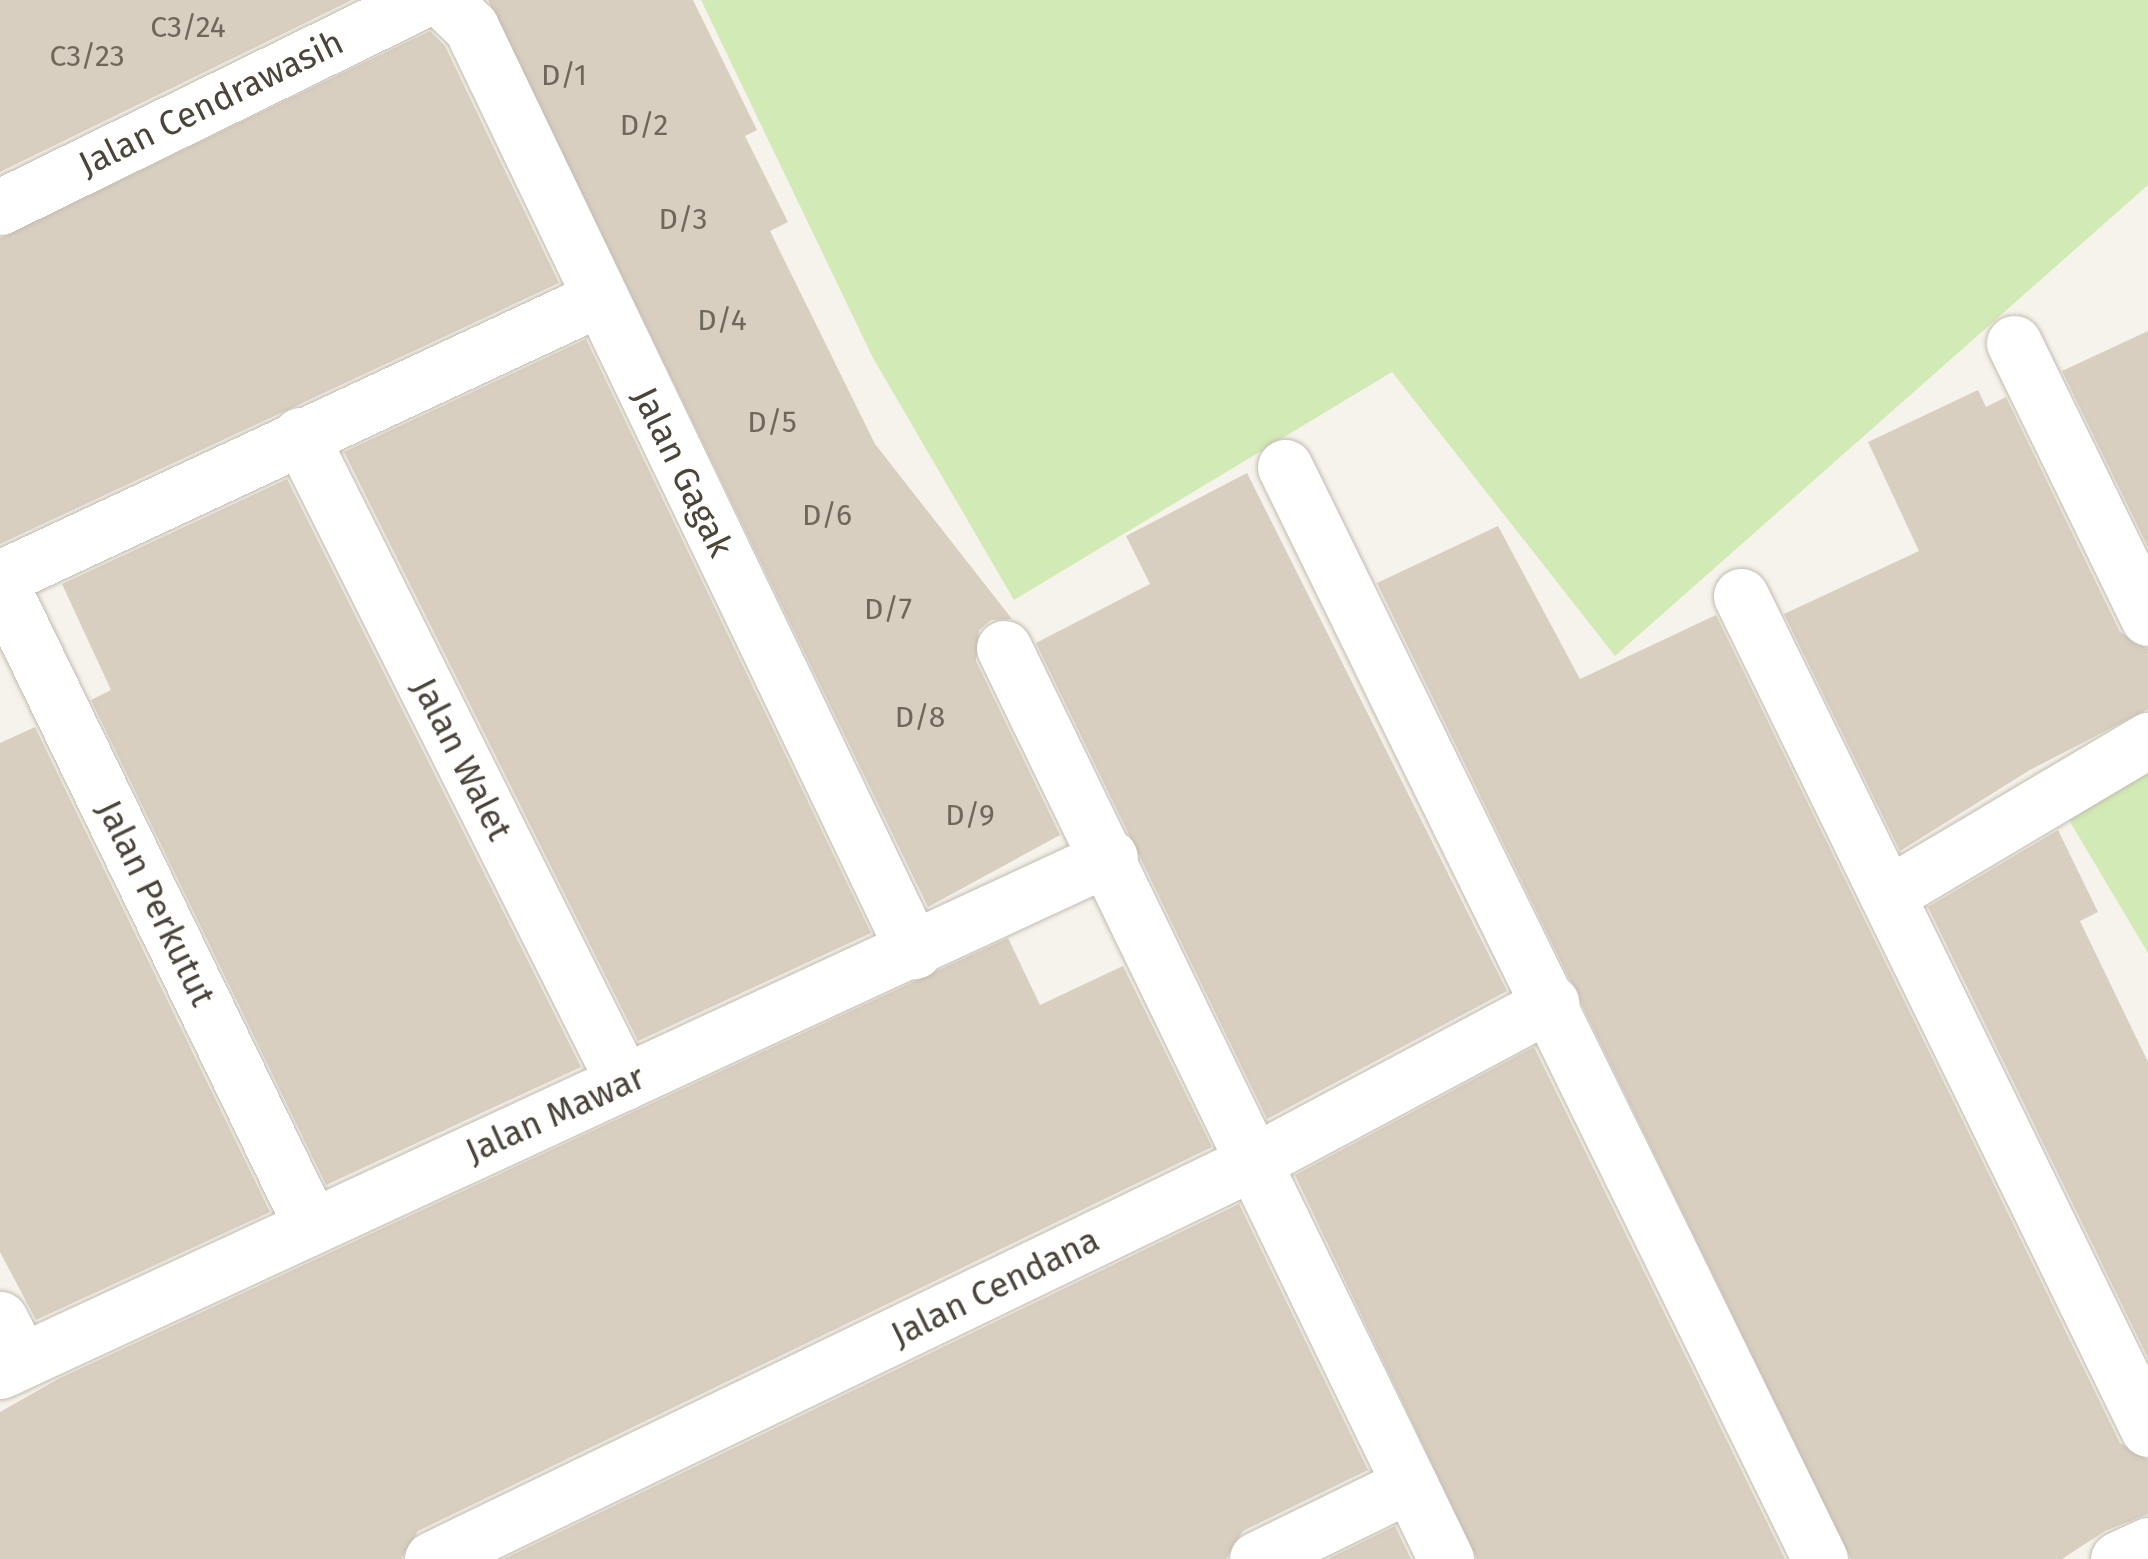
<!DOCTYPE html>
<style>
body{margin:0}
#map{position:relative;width:2148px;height:1559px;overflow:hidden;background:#f6f3ec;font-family:"Fira Sans",sans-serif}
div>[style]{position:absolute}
.green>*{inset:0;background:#d2eab5}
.building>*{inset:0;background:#d8cfc1}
.roads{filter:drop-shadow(0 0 2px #c2bbae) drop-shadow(0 0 2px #c2bbae)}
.street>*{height:55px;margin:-27.5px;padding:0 27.5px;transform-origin:27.5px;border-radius:27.5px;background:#fff}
span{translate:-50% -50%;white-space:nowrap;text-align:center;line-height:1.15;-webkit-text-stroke:9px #fff;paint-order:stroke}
.number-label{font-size:30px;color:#6e675b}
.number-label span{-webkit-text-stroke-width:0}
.street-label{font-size:35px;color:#4b4439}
</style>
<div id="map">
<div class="green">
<i style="clip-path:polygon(701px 0,2148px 0,2148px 185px,1615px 656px,1392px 372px,1014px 600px,873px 358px)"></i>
<i style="clip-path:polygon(2148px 755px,2148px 953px,2063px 810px)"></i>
</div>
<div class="building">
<i style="clip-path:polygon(0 0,352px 0,0 172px)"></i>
<i style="clip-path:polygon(488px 0,693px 0,757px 130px,745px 136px,788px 222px,770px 231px,875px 444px,1012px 619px,991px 620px,979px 630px,976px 661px,1060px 835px,928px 907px)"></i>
<i style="clip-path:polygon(430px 31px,445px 46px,559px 283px,0 544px,0 238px)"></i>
<i style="clip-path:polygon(2148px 331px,2148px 547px,2062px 371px)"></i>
<i style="clip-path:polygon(586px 339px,871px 933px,638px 1041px,344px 452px)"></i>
<i style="clip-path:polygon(1978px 390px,1986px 407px,2006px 397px,2120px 632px,2148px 649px,2148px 709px,2030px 770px,1900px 851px,1784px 614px,1919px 551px,1868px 442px)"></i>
<i style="clip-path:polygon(1247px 473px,1507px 991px,1267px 1119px,1036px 643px,1150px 584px,1126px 536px)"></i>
<i style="clip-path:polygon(287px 479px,581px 1067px,326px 1185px,91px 700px,111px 690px,62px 584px)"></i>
<i style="clip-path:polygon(1498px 526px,1580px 679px,1716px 615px,2120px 1443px,2148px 1460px,2148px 1514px,2105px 1531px,2062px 1559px,1851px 1559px,1377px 583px)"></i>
<i style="clip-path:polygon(35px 727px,270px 1212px,36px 1320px,0 1252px,0 743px)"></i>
<i style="clip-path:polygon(2058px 830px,2098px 912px,2080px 921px,2148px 1062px,2148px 1358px,1928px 907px)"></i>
<i style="clip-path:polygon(1008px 938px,1040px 1005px,1123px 966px,1212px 1147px,418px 1531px,401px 1559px,0 1559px,0 1412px,60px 1378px)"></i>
<i style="clip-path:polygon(1534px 1047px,1785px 1559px,1477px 1559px,1295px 1175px)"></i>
<i style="clip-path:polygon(1239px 1204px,1368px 1470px,1243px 1531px,1226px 1559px,504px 1559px)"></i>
<i style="clip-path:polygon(1395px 1526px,1411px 1559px,1328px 1559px)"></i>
</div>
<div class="roads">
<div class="street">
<i style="left:443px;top:0;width:39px;rotate:44deg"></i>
<i style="left:471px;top:27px;width:1025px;rotate:64.39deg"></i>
<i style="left:0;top:207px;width:471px;rotate:-26.1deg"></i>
<i style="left:2014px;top:343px;width:306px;rotate:64deg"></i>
<i style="left:300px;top:435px;width:724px;rotate:63.43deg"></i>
<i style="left:1285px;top:467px;width:1216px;rotate:63.9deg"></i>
<i style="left:0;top:578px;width:662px;rotate:-25.02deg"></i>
<i style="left:0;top:583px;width:711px;rotate:64.16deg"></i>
<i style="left:1741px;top:596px;width:927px;rotate:63.96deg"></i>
<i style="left:1004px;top:648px;width:1013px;rotate:64.12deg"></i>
<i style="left:1887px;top:895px;width:304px;rotate:-30.7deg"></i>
<i style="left:0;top:1319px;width:46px;rotate:62.9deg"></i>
<i style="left:0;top:1371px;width:1223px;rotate:-24.85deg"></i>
<i style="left:432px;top:1559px;width:914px;rotate:-25.81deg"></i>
<i style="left:1255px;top:1161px;width:336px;rotate:-28.1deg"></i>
<i style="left:1257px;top:1559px;width:170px;rotate:-26.1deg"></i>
<i style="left:2118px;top:1559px;width:33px;rotate:-25deg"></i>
</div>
</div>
<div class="number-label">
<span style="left:188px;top:27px">C3/24</span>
<span style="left:87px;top:56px">C3/23</span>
<span style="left:564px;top:75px">D/1</span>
<span style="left:644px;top:125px">D/2</span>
<span style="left:683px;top:219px">D/3</span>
<span style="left:722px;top:320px">D/4</span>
<span style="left:772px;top:422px">D/5</span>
<span style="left:827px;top:515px">D/6</span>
<span style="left:888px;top:609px">D/7</span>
<span style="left:920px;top:717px">D/8</span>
<span style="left:970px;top:815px">D/9</span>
</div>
<div class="street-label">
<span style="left:211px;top:103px;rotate:-26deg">Jalan Cendrawasih</span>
<span style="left:683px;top:472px;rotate:64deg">Jalan Gagak</span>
<span style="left:462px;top:759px;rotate:63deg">Jalan Walet</span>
<span style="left:156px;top:903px;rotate:64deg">Jalan Perkutut</span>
<span style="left:555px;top:1114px;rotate:-24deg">Jalan Mawar</span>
<span style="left:995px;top:1287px;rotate:-26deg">Jalan Cendana</span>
</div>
</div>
